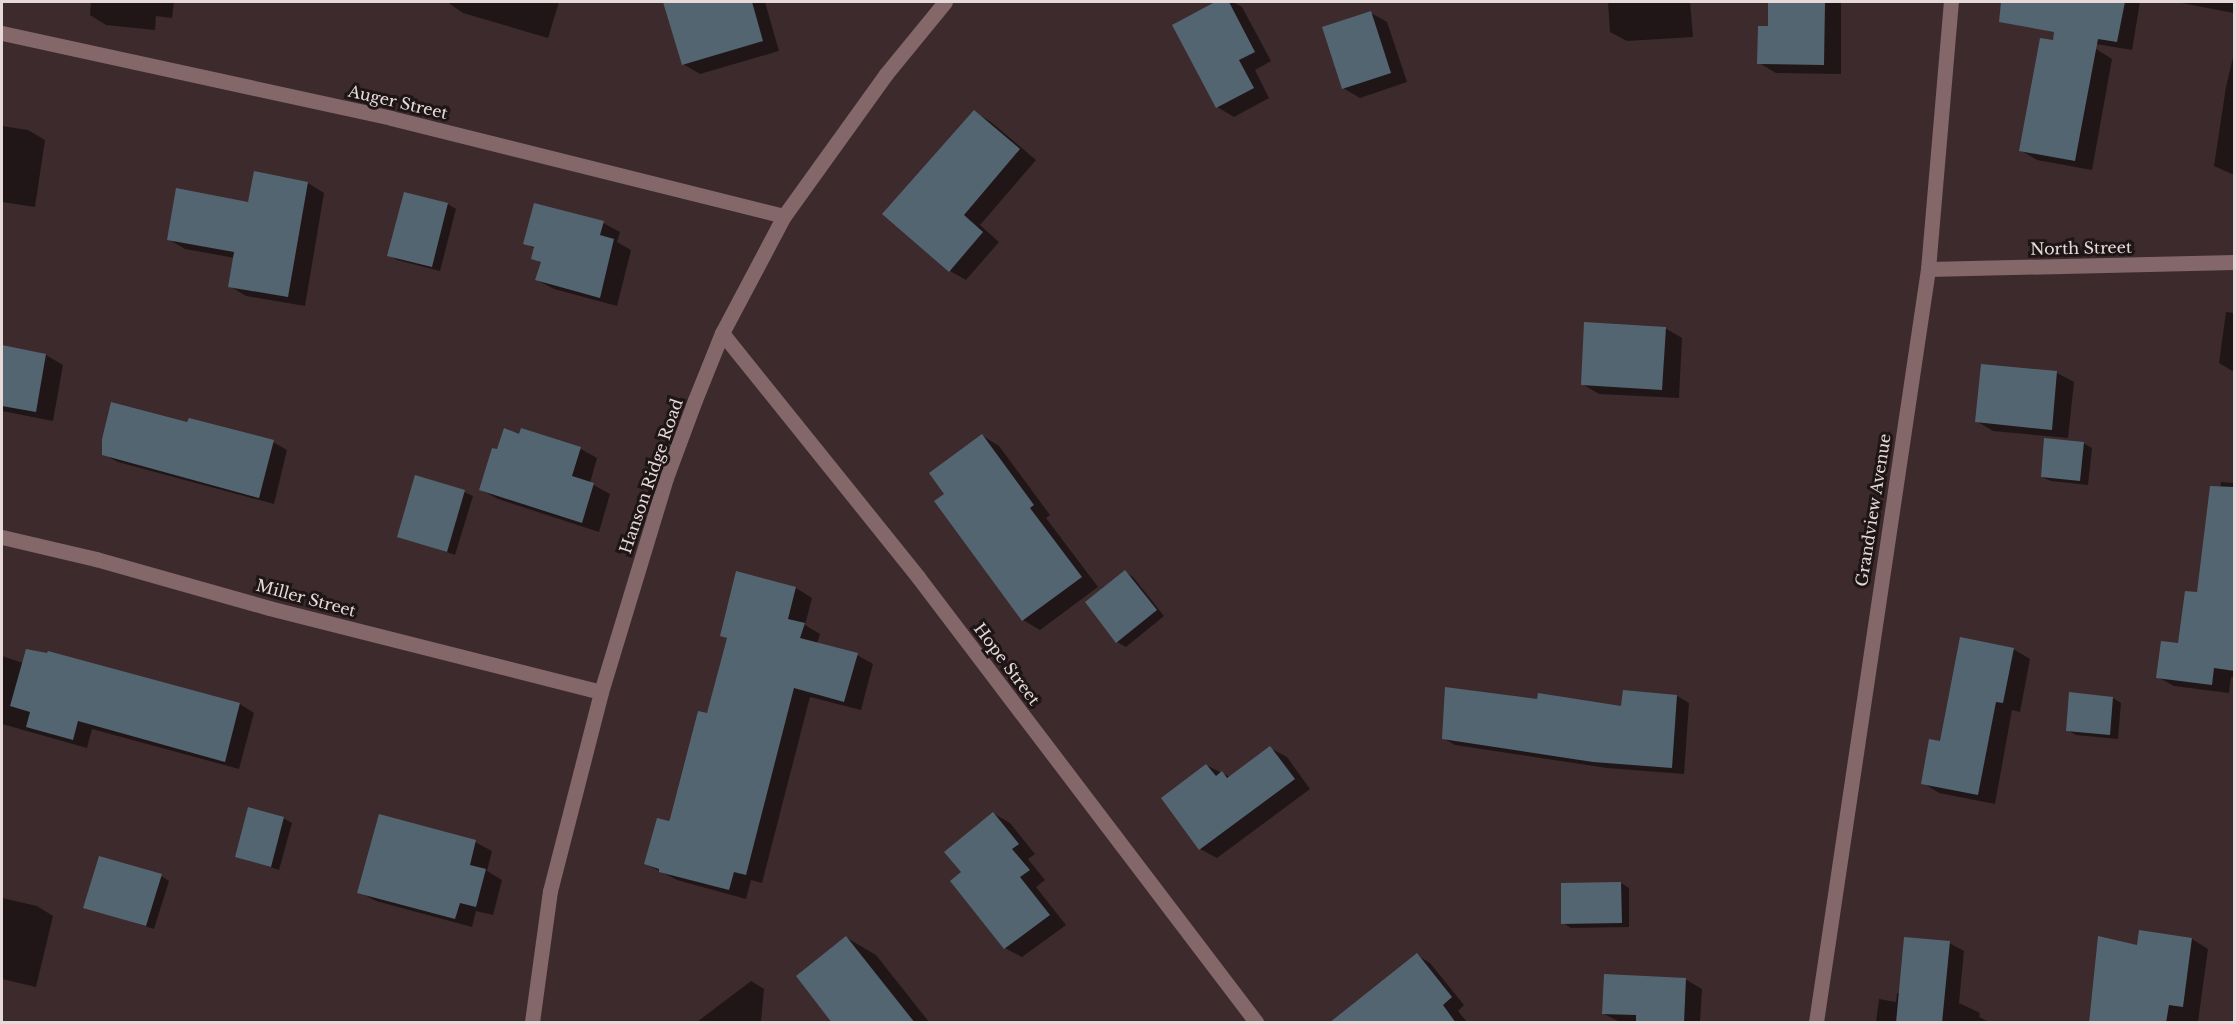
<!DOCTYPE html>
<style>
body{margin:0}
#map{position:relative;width:2236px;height:1024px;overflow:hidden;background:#3d2a2c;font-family:"Libre Baskerville",serif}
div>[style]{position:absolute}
.shadow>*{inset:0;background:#0007}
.building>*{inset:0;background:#546572}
.minor>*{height:15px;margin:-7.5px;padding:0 7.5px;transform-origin:7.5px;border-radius:7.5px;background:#836769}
span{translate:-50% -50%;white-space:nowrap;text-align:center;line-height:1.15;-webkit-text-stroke:6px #1e1516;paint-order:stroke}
.street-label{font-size:16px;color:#e6d9da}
.frame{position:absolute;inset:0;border:3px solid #e6d9da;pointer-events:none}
</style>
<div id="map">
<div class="shadow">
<i style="clip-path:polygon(91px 2px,174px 2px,172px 18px,156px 16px,155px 30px,106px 25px,90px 15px)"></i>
<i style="clip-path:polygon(447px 2px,559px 2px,548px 38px,463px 13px)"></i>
<i style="clip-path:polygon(672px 2px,765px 2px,779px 51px,700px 74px,683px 64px,665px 3px)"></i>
<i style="clip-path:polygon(1218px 2px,1233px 2px,1242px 7px,1271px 61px,1255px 70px,1269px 98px,1234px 117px,1217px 107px,1174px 25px)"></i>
<i style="clip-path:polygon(1608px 2px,1690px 2px,1693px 37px,1627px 41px,1610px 32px)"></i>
<i style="clip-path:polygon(1770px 2px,1841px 2px,1841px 74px,1776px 73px,1759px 63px,1770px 27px)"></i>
<i style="clip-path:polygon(2075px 2px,2140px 2px,2132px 50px,2084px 42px,2069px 33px)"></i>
<i style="clip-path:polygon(2176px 2px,2234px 2px,2234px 13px)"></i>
<i style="clip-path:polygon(1371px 13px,1387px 22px,1407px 82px,1360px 98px,1343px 88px)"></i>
<i style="clip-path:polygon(2096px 49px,2112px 59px,2092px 170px,2037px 160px,2020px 150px)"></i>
<i style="clip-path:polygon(2234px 53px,2234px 175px,2214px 166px,2226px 87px)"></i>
<i style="clip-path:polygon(974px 112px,991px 122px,1036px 160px,980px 225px,999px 242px,966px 280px,950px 271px)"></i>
<i style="clip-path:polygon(2px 126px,28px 130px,45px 140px,35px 207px,2px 202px)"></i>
<i style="clip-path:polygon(308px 183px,324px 193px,305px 306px,246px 296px,230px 286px,235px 258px,185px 249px,168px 239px,249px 204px)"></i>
<i style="clip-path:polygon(448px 204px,456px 209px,440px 271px,397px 260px,389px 255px)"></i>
<i style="clip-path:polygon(603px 223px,620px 232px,617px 242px,631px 250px,617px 306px,554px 289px,537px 280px,542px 263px,533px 258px,535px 249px,525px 243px)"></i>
<i style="clip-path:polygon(2226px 312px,2234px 313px,2234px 372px,2219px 363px)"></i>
<i style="clip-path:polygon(1665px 328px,1682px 338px,1679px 398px,1599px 394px,1582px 384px)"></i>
<i style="clip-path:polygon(2px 347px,46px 355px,63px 365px,53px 421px,2px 411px)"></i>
<i style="clip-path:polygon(2057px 373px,2074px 382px,2068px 438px,1993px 431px,1976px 421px)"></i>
<i style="clip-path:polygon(522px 430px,581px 449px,597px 458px,590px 483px,610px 494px,599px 532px,498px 499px,481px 490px,498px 451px,520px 435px)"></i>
<i style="clip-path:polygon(983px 436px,999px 446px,1050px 515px,1046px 518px,1098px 587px,1040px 630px,1023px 620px,946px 494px)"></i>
<i style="clip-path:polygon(273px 442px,287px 450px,274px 504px,118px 462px,103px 454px)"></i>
<i style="clip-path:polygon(2083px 443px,2092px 448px,2088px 485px,2051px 481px,2042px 477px)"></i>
<i style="clip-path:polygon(2221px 482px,2234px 483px,2234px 677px,2231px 677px,2229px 693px,2174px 686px,2158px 677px,2180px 645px,2198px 594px,2218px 511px)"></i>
<i style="clip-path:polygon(464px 492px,473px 496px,455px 555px,399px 536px)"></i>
<i style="clip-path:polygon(1125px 572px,1133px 577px,1164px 616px,1126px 647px,1117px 642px)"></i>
<i style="clip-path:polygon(738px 573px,796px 588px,812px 598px,805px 625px,820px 634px,817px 644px,857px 655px,873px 664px,861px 710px,810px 697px,762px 883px,751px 880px,746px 899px,677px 880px,646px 864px,669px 823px,708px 715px,728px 639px,721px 635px)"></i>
<i style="clip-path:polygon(2013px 649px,2030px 659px,2020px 712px,2012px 710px,1995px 804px,1939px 793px,1923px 783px,1941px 743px)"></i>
<i style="clip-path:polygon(49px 652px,240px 704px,254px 713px,239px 769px,92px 729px,87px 748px,2px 724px,2px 656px,23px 663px)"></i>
<i style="clip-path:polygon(2071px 694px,2113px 698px,2121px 703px,2118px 739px,2076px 735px,2067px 730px)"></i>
<i style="clip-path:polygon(1677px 696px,1689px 703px,1684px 774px,1607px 768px,1455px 745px,1443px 738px,1539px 700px,1623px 708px)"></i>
<i style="clip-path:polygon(1270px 748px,1287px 757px,1310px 789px,1217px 858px,1200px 849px,1206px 765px,1230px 777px)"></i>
<i style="clip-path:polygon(993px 813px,1010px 823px,1035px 854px,1028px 859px,1045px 880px,1036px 887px,1066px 925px,1022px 957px,1005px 948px,963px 873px)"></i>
<i style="clip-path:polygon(283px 818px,292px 823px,279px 870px,237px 856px)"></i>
<i style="clip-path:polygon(475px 842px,492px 851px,487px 871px,502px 880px,493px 915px,476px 911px,472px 927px,376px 901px,359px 892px)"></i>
<i style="clip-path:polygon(161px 876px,169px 881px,154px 929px,85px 907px)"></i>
<i style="clip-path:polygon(1621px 883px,1629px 888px,1629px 927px,1571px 928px,1563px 923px)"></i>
<i style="clip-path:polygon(2px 898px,37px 906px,53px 916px,36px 987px,2px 979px)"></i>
<i style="clip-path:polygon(2141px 932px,2192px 939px,2208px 949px,2198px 1022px,2090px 1022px,2139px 947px)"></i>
<i style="clip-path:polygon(847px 938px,876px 955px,929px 1022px,834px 1022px)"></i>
<i style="clip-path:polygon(1949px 943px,1964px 951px,1959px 1003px,1980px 1013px,1979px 1017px,1989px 1022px,1876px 1022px,1879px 999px,1896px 1002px,1897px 993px,1900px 994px)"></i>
<i style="clip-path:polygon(1417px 955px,1430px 963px,1464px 1005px,1458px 1011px,1467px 1022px,1368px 1022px)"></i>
<i style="clip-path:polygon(1685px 979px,1702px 989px,1700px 1022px,1620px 1022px,1604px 1014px)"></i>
<i style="clip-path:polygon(751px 981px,764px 989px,761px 1022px,697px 1022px)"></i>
</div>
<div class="building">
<i style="clip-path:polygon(663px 2px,752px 2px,763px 41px,682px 65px)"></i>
<i style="clip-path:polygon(1215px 2px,1229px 2px,1255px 52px,1239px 60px,1254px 88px,1216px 108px,1172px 25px)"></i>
<i style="clip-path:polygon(1768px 2px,1825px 2px,1824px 65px,1757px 64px,1758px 26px,1768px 26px)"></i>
<i style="clip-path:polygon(2001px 2px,2125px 2px,2117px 42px,2098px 39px,2075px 161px,2019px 151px,2040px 38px,2053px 40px,2054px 32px,1999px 22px)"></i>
<i style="clip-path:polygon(1371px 11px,1391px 73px,1342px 89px,1322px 27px)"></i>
<i style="clip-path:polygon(974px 110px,1020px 149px,964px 215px,983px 232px,949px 272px,882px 214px)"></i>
<i style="clip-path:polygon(254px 171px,308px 182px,288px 297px,228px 287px,234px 252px,167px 240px,176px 188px,248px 202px)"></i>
<i style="clip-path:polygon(404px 192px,448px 203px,432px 267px,387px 256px)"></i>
<i style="clip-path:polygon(534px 203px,604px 221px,600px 235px,614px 239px,600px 298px,535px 280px,541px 262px,531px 259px,534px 247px,523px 244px)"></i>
<i style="clip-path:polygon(1584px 322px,1666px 327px,1662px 390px,1581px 385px)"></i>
<i style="clip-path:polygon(2px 345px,46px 354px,36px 412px,2px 406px)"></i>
<i style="clip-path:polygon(1981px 364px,2057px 371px,2052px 430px,1975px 422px)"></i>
<i style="clip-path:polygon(111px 402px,187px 422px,189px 418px,274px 440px,259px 498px,102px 455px,102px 439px)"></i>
<i style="clip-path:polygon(504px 428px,519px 434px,521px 428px,581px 447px,572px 476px,594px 483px,582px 523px,479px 490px,492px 448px,497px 449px)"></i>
<i style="clip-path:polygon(982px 434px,1034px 505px,1030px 508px,1082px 577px,1022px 621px,934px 501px,944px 494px,929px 473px)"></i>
<i style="clip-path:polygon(2044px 438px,2084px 442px,2080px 481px,2041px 477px)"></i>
<i style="clip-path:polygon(415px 475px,465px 490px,447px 552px,397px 537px)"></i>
<i style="clip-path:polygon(2210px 486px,2235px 487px,2235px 671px,2214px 668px,2212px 685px,2156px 678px,2161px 641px,2178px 643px,2185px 591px,2197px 592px)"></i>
<i style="clip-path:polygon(1125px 570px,1157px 610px,1116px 643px,1085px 602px)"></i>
<i style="clip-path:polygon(736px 571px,796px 587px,788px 619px,805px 623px,800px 638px,858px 653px,844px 702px,794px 688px,746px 875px,734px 872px,729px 890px,659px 872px,659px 869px,644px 864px,657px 818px,669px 821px,670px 819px,698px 711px,707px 713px,727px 638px,720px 636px)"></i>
<i style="clip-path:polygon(1960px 637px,2014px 648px,2003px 703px,1996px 702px,1978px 795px,1921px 784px,1929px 739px,1940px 741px)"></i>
<i style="clip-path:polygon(26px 649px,47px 653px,48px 651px,240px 703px,225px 762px,78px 721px,73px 740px,26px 727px,30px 712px,10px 706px)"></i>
<i style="clip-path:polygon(1445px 687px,1537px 699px,1538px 693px,1621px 706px,1623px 690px,1677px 695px,1672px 768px,1593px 762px,1442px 739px)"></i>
<i style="clip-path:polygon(2069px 692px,2113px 697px,2110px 735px,2066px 731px)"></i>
<i style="clip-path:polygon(1270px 746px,1295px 779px,1199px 850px,1161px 798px,1206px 764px,1216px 776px,1222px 771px,1227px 778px)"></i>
<i style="clip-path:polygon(248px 807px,284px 817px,271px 867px,235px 857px)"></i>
<i style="clip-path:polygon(993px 812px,1019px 844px,1012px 849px,1030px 870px,1020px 877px,1050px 915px,1004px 949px,950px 881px,961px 872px,944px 852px)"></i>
<i style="clip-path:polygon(379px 814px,476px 840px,470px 865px,486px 869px,476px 907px,460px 903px,455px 919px,357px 893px)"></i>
<i style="clip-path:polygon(99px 856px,162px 874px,146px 926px,83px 908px)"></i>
<i style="clip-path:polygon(1621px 882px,1622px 923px,1561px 924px,1561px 883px)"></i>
<i style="clip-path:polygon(2139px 930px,2192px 938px,2183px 1007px,2169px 1005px,2166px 1023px,2089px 1023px,2098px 936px,2137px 945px)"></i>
<i style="clip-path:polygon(846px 936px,915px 1023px,832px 1023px,796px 976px)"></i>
<i style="clip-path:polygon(1904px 937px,1950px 941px,1942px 1023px,1896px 1023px)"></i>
<i style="clip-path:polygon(1417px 953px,1452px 997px,1443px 1005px,1456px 1023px,1329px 1023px)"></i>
<i style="clip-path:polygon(1604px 974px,1686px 978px,1684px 1023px,1636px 1023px,1636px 1015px,1602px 1014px)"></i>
</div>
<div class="minor">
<i style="left:2px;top:33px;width:398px;rotate:12.3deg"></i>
<i style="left:391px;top:118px;width:405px;rotate:14deg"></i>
<i style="left:1928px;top:269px;width:306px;rotate:-1.3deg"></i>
<i style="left:722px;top:333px;width:313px;rotate:51.2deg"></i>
<i style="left:918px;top:577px;width:559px;rotate:52.78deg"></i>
<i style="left:2px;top:537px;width:97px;rotate:13.2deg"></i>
<i style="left:96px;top:559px;width:180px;rotate:15.8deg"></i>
<i style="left:269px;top:608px;width:342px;rotate:14.2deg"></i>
<i style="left:532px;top:1022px;width:132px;rotate:-82.2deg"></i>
<i style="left:550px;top:891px;width:205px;rotate:-75.6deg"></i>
<i style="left:601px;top:692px;width:224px;rotate:-73.1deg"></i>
<i style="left:666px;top:478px;width:83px;rotate:-69.6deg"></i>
<i style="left:695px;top:400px;width:72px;rotate:-68.1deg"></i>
<i style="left:722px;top:333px;width:132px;rotate:-62.1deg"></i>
<i style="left:784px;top:216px;width:175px;rotate:-54.3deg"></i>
<i style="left:886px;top:74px;width:93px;rotate:-50.7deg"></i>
<i style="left:1816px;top:1022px;width:761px;rotate:-81.54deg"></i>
<i style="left:1928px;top:269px;width:268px;rotate:-85.1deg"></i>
</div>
<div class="street-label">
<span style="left:398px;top:102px;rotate:13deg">Auger Street</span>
<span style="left:2081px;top:248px;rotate:-1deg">North Street</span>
<span style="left:651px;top:476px;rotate:-71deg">Hanson Ridge Road</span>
<span style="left:1873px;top:510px;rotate:-81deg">Grandview Avenue</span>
<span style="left:306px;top:598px;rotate:15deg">Miller Street</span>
<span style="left:1007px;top:664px;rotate:53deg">Hope Street</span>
</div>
<div class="frame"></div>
</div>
